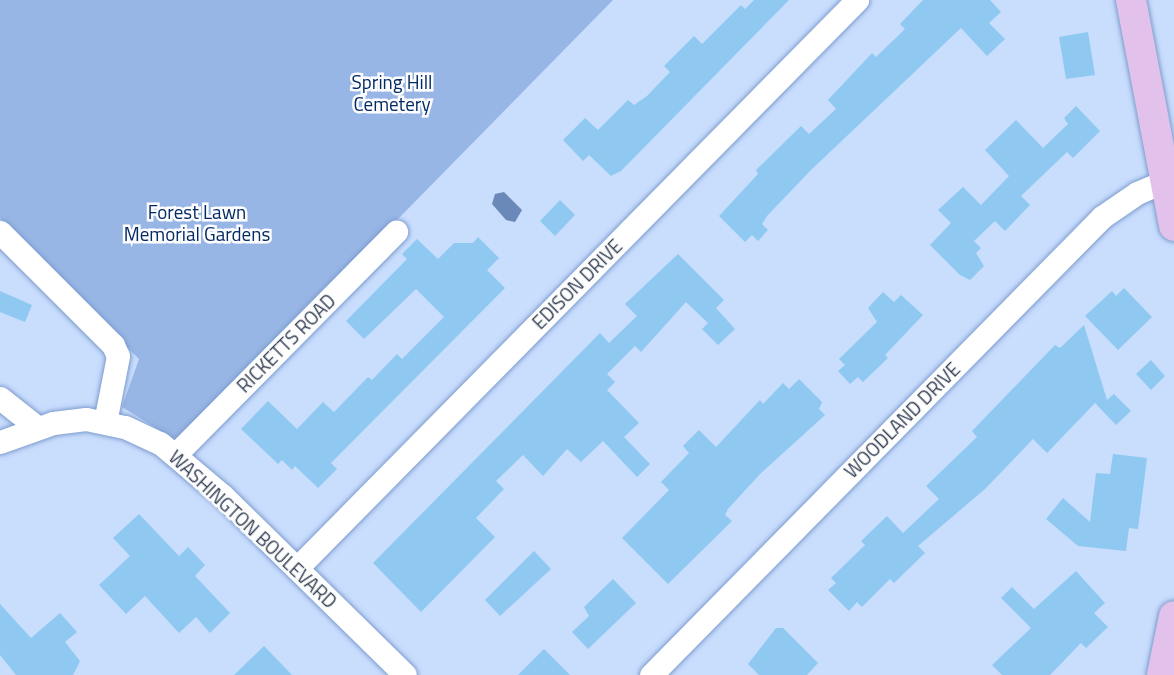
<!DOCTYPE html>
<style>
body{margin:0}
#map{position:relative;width:1174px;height:675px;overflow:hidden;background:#c9ddfd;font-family:"Titillium Web",sans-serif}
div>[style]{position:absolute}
.green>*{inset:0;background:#98b6e5}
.water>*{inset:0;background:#6a89b9}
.building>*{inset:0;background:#8fc9f1}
.roads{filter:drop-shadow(0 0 2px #7d9dcf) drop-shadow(0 0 2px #7d9dcf)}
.minor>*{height:23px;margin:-11.5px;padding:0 11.5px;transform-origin:11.5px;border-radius:11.5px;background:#fff}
.major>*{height:30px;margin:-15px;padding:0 15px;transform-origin:15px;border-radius:15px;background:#e2c2eb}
span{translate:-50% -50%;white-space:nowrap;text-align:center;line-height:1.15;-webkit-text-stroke:5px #fdfdfd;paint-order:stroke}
.park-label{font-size:19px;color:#032a65}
.street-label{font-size:19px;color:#2e3b50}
</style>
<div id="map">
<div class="green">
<i style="clip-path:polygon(0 0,613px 0,179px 442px,122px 407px,139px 359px,0 218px)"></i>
</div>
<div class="water">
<i style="clip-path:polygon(504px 192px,522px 210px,515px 222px,506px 220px,492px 204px,495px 194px)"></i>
</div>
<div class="building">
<i style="clip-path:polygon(754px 0,789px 0,621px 171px,611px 176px,589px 155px,583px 161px,563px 140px,585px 118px,598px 130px,628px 100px,634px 105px,647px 96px,670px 72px,664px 66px,694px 36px,702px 44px,741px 5px,745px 9px)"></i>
<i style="clip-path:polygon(923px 0,990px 0,1001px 12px,989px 23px,1005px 39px,987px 56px,961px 28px,811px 170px,767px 216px,762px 224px,768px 230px,758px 241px,752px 235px,745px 242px,719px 216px,758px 174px,756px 170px,801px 126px,809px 134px,836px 109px,828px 100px,872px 53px,876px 57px,905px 29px,900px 24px)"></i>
<i style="clip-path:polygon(1088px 32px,1095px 75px,1066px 79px,1059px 37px)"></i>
<i style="clip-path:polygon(1076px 106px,1100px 131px,1073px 158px,1067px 152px,1021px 196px,1030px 205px,1005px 231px,995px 221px,974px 241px,981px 248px,976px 253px,984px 266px,970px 280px,960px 275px,930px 245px,951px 223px,938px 210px,963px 187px,981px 205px,1009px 176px,985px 150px,1016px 120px,1043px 148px,1068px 124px,1064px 118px)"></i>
<i style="clip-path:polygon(560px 200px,575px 215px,555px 236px,540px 221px)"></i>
<i style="clip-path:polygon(478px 237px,499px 258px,487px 270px,505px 288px,331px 463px,337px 469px,318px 488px,295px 466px,292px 470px,282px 460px,278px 464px,241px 429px,268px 401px,297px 429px,323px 402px,334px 412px,368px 377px,372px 380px,397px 354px,402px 359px,444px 317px,416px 289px,364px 339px,346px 321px,407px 259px,402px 254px,417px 239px,438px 259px,454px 243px,473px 243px)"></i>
<i style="clip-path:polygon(678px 254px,724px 300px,716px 308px,735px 329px,718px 345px,702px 329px,708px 323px,686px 302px,641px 352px,635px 346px,607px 374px,615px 382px,607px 390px,639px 423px,624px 437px,650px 464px,637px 477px,603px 441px,581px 462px,567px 449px,543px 476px,523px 455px,496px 481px,504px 489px,476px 518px,495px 537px,421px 612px,373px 563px,600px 333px,609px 343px,637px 316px,625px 304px)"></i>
<i style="clip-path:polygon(1124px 288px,1152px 317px,1118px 350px,1085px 316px,1112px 291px,1116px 296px)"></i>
<i style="clip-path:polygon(0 291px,32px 305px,25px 322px,0 312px)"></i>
<i style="clip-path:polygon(883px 292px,894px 302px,901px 295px,923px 315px,885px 355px,888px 358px,863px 382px,858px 377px,850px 384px,838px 371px,845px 365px,839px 359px,877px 322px,868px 308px)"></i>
<i style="clip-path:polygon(1084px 325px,1107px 400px,1114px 394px,1131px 411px,1116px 425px,1095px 403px,1047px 453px,1033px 439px,985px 489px,918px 546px,925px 553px,894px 583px,890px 579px,862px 607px,857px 602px,849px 611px,828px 590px,836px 583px,831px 578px,865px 545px,861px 541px,887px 516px,903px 533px,939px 499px,926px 486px,977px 437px,972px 431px,1055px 345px,1060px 348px)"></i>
<i style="clip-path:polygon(1151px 360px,1165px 376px,1151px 390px,1136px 374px)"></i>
<i style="clip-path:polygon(799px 379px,822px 402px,819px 409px,825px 415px,760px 474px,728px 509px,725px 515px,732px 521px,668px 584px,622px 538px,669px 490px,661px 482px,689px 453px,683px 446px,699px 430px,716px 447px,760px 400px,763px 404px,783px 383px,789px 389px)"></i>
<i style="clip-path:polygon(1113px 454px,1147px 458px,1138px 529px,1129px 528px,1126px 551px,1078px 546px,1046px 519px,1063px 498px,1090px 522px,1096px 473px,1110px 474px)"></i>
<i style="clip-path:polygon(139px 514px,179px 556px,188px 547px,205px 565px,195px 576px,230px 613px,210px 633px,196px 617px,179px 633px,145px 596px,126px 614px,99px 585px,130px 556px,113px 538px)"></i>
<i style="clip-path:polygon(534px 551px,551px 569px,500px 616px,485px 600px)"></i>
<i style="clip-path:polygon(1076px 571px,1105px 603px,1094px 613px,1108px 627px,1086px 648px,1081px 643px,1050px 675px,1002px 675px,992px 665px,1031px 628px,1001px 598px,1012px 587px,1034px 609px)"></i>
<i style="clip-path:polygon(613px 579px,636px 603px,588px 649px,572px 632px,589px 616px,584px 607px)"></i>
<i style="clip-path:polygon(0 604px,31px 638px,60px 613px,77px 632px,65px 642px,80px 661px,73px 675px,16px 675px,0 655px)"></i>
<i style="clip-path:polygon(776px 628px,783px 628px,818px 663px,807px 675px,759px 675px,748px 664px)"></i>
<i style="clip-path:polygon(264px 646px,292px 675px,234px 675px)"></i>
<i style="clip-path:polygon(544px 649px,570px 675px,518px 675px)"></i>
</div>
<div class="roads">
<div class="minor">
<i style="left:0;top:232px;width:160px;rotate:45deg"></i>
<i style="left:113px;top:345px;width:12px;rotate:66deg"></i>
<i style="left:118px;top:356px;width:67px;rotate:101.1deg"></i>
<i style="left:0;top:398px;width:48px;rotate:38.3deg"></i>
<i style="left:0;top:442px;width:56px;rotate:-19.7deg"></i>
<i style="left:53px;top:423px;width:33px;rotate:-7deg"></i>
<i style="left:86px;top:419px;width:40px;rotate:12deg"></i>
<i style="left:125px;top:427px;width:38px;rotate:25deg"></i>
<i style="left:160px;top:443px;width:82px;rotate:40.1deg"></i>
<i style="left:223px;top:496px;width:255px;rotate:44.5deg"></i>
<i style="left:176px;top:454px;width:313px;rotate:-45.3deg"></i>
<i style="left:297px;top:568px;width:798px;rotate:-45.41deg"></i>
<i style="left:651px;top:675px;width:643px;rotate:-45.44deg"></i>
<i style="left:1102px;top:217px;width:42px;rotate:-34.4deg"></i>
<i style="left:1137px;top:193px;width:30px;rotate:-23deg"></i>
</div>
<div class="major">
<i style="left:1131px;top:0;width:230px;rotate:79.2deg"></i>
<i style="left:1162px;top:675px;width:60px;rotate:-78.5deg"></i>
</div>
</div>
<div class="park-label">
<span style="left:392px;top:93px">Spring Hill<br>Cemetery</span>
<span style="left:197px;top:223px">Forest Lawn<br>Memorial Gardens</span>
</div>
<div class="street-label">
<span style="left:577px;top:284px;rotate:-45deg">EDISON DRIVE</span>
<span style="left:286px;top:343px;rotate:-45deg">RICKETTS ROAD</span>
<span style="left:902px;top:420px;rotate:-45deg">WOODLAND DRIVE</span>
<span style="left:253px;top:529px;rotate:43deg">WASHINGTON BOULEVARD</span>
</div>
</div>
